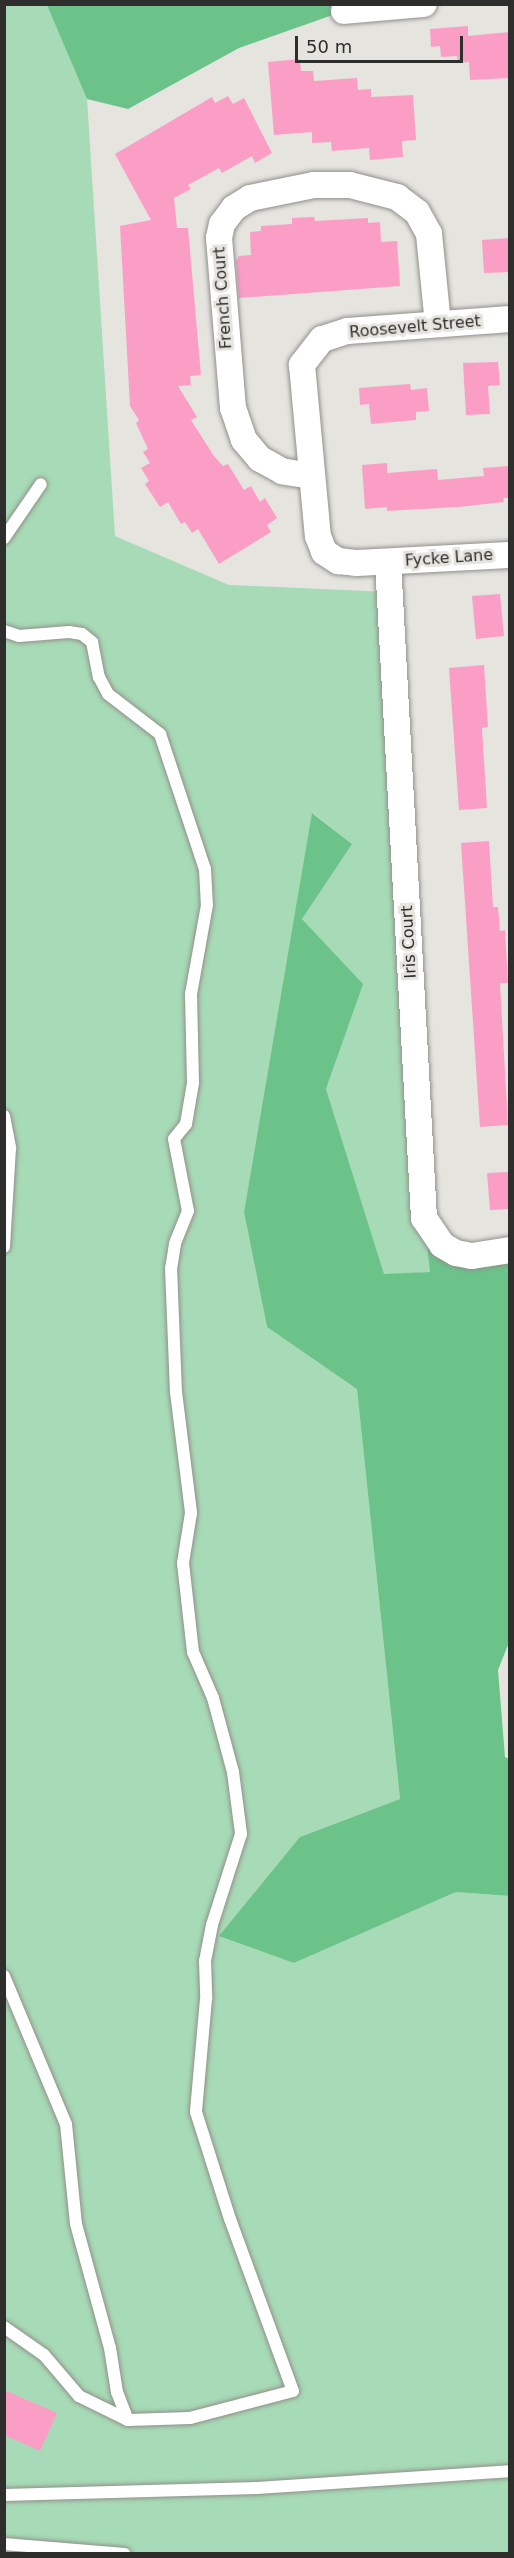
<!DOCTYPE html>
<style>
body{margin:0}
#map{position:relative;width:514px;height:2558px;overflow:hidden;background:#e5e4df;font-family:"DejaVu Sans",sans-serif}
div>[style]{position:absolute}
.green>*{inset:0;background:#a7dab6}
.forest>*{inset:0;background:#6bc38a}
.building>*{inset:0;background:#fb9ec5}
.roads{filter:drop-shadow(0 0 2px #91908b) drop-shadow(0 0 2px #91908b)}
.service>*{height:12px;margin:-6px;padding:0 6px;transform-origin:6px;border-radius:6px;background:#fff}
.minor>*{height:26px;margin:-13px;padding:0 13px;transform-origin:13px;border-radius:13px;background:#fff}
span{translate:-50% -50%;white-space:nowrap;text-align:center;line-height:1.15;-webkit-text-stroke:6px #e5e4df;paint-order:stroke}
.street-label{font-size:16px;color:#2e2e2c}
.frame{position:absolute;inset:0;border:6px solid #2e2e2c;pointer-events:none}
.scale{position:absolute;left:295px;top:36px;width:168px;height:27px;box-sizing:border-box;border:3px solid #2e2e2c;border-top:0;padding-left:8px;font-size:18px;line-height:21px;white-space:nowrap;color:#2e2e2c;-webkit-text-stroke:4px #e5e4df;paint-order:stroke}
</style>
<div id="map">
<div class="green">
<i style="clip-path:polygon(47px 4px,87px 99px,115px 536px,229px 585px,389px 592px,430px 1272px,384px 1275px,326px 1089px,362px 984px,302px 919px,352px 844px,313px 813px,244px 1212px,267px 1327px,357px 1388px,400px 1799px,300px 1837px,294px 1963px,456px 1892px,509px 1896px,510px 2553px,5px 2553px,4px 5px)"></i>
</div>
<div class="forest">
<i style="clip-path:polygon(343px 4px,344px 11px,239px 48px,128px 109px,87px 99px,47px 5px)"></i>
<i style="clip-path:polygon(312px 813px,352px 844px,302px 919px,363px 984px,326px 1089px,384px 1274px,430px 1272px,424px 1218px,442px 1245px,509px 1250px,510px 1640px,498px 1670px,505px 1757px,509px 1759px,509px 1896px,456px 1892px,294px 1963px,219px 1936px,300px 1837px,400px 1799px,357px 1389px,267px 1327px,244px 1212px)"></i>
</div>
<div class="building">
<i style="clip-path:polygon(468px 26px,468px 36px,510px 32px,510px 78px,470px 80px,469px 62px,458px 63px,457px 56px,441px 57px,440px 46px,431px 47px,430px 29px)"></i>
<i style="clip-path:polygon(300px 59px,301px 71px,313px 71px,314px 81px,357px 78px,358px 90px,371px 89px,371px 97px,413px 95px,416px 140px,402px 141px,403px 157px,370px 160px,369px 148px,332px 151px,331px 142px,312px 143px,312px 132px,274px 135px,268px 62px)"></i>
<i style="clip-path:polygon(228px 96px,233px 104px,244px 98px,272px 153px,255px 163px,252px 156px,222px 173px,219px 168px,188px 185px,191px 189px,174px 198px,177px 228px,188px 228px,201px 375px,190px 376px,191px 385px,178px 386px,197px 417px,191px 420px,214px 456px,223px 466px,228px 464px,244px 490px,251px 486px,260px 502px,265px 498px,277px 518px,267px 525px,271px 532px,219px 564px,198px 529px,192px 533px,185px 522px,181px 524px,168px 502px,160px 507px,145px 484px,149px 481px,141px 468px,150px 463px,143px 452px,148px 449px,136px 423px,139px 420px,130px 406px,120px 226px,151px 220px,115px 154px,212px 97px,215px 103px)"></i>
<i style="clip-path:polygon(314px 217px,315px 221px,368px 218px,368px 223px,380px 222px,381px 242px,397px 241px,400px 286px,239px 298px,236px 261px,239px 256px,251px 255px,250px 232px,261px 231px,261px 226px,292px 224px,292px 218px)"></i>
<i style="clip-path:polygon(510px 238px,510px 272px,484px 273px,482px 240px)"></i>
<i style="clip-path:polygon(498px 362px,500px 385px,488px 386px,490px 414px,466px 415px,463px 363px)"></i>
<i style="clip-path:polygon(410px 384px,411px 390px,427px 388px,429px 411px,416px 412px,416px 420px,371px 424px,369px 404px,360px 405px,359px 388px)"></i>
<i style="clip-path:polygon(387px 463px,387px 473px,437px 469px,438px 480px,484px 476px,483px 468px,510px 466px,510px 498px,503px 498px,504px 502px,458px 507px,387px 511px,387px 507px,365px 509px,362px 465px)"></i>
<i style="clip-path:polygon(500px 594px,504px 636px,476px 639px,472px 596px)"></i>
<i style="clip-path:polygon(484px 665px,488px 727px,482px 728px,487px 808px,459px 810px,449px 668px)"></i>
<i style="clip-path:polygon(489px 841px,493px 907px,498px 907px,500px 931px,505px 930px,508px 983px,500px 983px,508px 1125px,480px 1127px,461px 843px)"></i>
<i style="clip-path:polygon(510px 1172px,510px 1209px,490px 1210px,487px 1173px)"></i>
<i style="clip-path:polygon(4px 2390px,57px 2413px,40px 2451px,4px 2435px)"></i>
</div>
<div class="roads">
<div class="service">
<i style="left:4px;top:538px;width:65px;rotate:-55.6deg"></i>
<i style="left:4px;top:631px;width:16px;rotate:18deg"></i>
<i style="left:19px;top:636px;width:50px;rotate:-4.6deg"></i>
<i style="left:69px;top:632px;width:13px;rotate:9deg"></i>
<i style="left:82px;top:634px;width:13px;rotate:39deg"></i>
<i style="left:92px;top:642px;width:36px;rotate:79deg"></i>
<i style="left:99px;top:677px;width:19px;rotate:62deg"></i>
<i style="left:108px;top:694px;width:66px;rotate:37.6deg"></i>
<i style="left:160px;top:734px;width:142px;rotate:71.6deg"></i>
<i style="left:205px;top:869px;width:36px;rotate:87deg"></i>
<i style="left:207px;top:905px;width:90px;rotate:100.2deg"></i>
<i style="left:191px;top:994px;width:89px;rotate:88.7deg"></i>
<i style="left:193px;top:1083px;width:42px;rotate:99.7deg"></i>
<i style="left:186px;top:1124px;width:19px;rotate:129deg"></i>
<i style="left:174px;top:1139px;width:73px;rotate:79deg"></i>
<i style="left:188px;top:1211px;width:35px;rotate:112deg"></i>
<i style="left:175px;top:1244px;width:24px;rotate:99deg"></i>
<i style="left:171px;top:1268px;width:124px;rotate:87.7deg"></i>
<i style="left:176px;top:1392px;width:122px;rotate:82.9deg"></i>
<i style="left:191px;top:1513px;width:51px;rotate:99.1deg"></i>
<i style="left:183px;top:1563px;width:90px;rotate:83.6deg"></i>
<i style="left:193px;top:1652px;width:50px;rotate:66.5deg"></i>
<i style="left:213px;top:1698px;width:77px;rotate:74.9deg"></i>
<i style="left:233px;top:1772px;width:63px;rotate:82.6deg"></i>
<i style="left:241px;top:1834px;width:96px;rotate:107.7deg"></i>
<i style="left:212px;top:1925px;width:37px;rotate:101deg"></i>
<i style="left:205px;top:1961px;width:38px;rotate:88deg"></i>
<i style="left:206px;top:1999px;width:113px;rotate:95.1deg"></i>
<i style="left:196px;top:2112px;width:112px;rotate:72.4deg"></i>
<i style="left:230px;top:2219px;width:183px;rotate:69.9deg"></i>
<i style="left:293px;top:2391px;width:106px;rotate:165.3deg"></i>
<i style="left:190px;top:2418px;width:62px;rotate:178.2deg"></i>
<i style="left:128px;top:2420px;width:55px;rotate:-153.9deg"></i>
<i style="left:79px;top:2396px;width:54px;rotate:-130.5deg"></i>
<i style="left:44px;top:2355px;width:49px;rotate:-145deg"></i>
<i style="left:4px;top:1116px;width:33px;rotate:79deg"></i>
<i style="left:10px;top:1148px;width:99px;rotate:93.5deg"></i>
<i style="left:4px;top:1976px;width:160px;rotate:67.3deg"></i>
<i style="left:66px;top:2124px;width:100px;rotate:84.3deg"></i>
<i style="left:76px;top:2224px;width:129px;rotate:74.7deg"></i>
<i style="left:110px;top:2348px;width:45px;rotate:81deg"></i>
<i style="left:117px;top:2392px;width:30px;rotate:69deg"></i>
<i style="left:4px;top:2495px;width:253px;rotate:-1.6deg"></i>
<i style="left:257px;top:2488px;width:254px;rotate:-3.8deg"></i>
<i style="left:4px;top:2544px;width:121px;rotate:4.7deg"></i>
</div>
<div class="minor">
<i style="left:344px;top:11px;width:80px;rotate:-5deg"></i>
<i style="left:510px;top:319px;width:163px;rotate:175.8deg"></i>
<i style="left:347px;top:331px;width:26px;rotate:162deg"></i>
<i style="left:322px;top:339px;width:33px;rotate:128deg"></i>
<i style="left:302px;top:365px;width:172px;rotate:84.7deg"></i>
<i style="left:318px;top:536px;width:17px;rotate:69deg"></i>
<i style="left:324px;top:552px;width:17px;rotate:33deg"></i>
<i style="left:338px;top:561px;width:18px;rotate:6deg"></i>
<i style="left:356px;top:563px;width:154px;rotate:-3deg"></i>
<i style="left:312px;top:476px;width:30px;rotate:-171deg"></i>
<i style="left:282px;top:471px;width:25px;rotate:-151deg"></i>
<i style="left:260px;top:459px;width:25px;rotate:-130deg"></i>
<i style="left:244px;top:440px;width:34px;rotate:-109deg"></i>
<i style="left:233px;top:408px;width:171px;rotate:-94.7deg"></i>
<i style="left:219px;top:238px;width:14px;rotate:-78deg"></i>
<i style="left:222px;top:224px;width:20px;rotate:-53deg"></i>
<i style="left:234px;top:208px;width:19px;rotate:-32deg"></i>
<i style="left:250px;top:198px;width:65px;rotate:-11.5deg"></i>
<i style="left:314px;top:185px;width:36px"></i>
<i style="left:350px;top:185px;width:49px;rotate:14.3deg"></i>
<i style="left:397px;top:197px;width:25px;rotate:37deg"></i>
<i style="left:417px;top:212px;width:25px;rotate:61deg"></i>
<i style="left:429px;top:234px;width:90px;rotate:84.3deg"></i>
<i style="left:388px;top:562px;width:657px;rotate:86.86deg"></i>
<i style="left:424px;top:1218px;width:32px;rotate:56deg"></i>
<i style="left:442px;top:1245px;width:16px;rotate:30deg"></i>
<i style="left:456px;top:1253px;width:16px;rotate:11deg"></i>
<i style="left:472px;top:1256px;width:38px;rotate:-9deg"></i>
</div>
</div>
<div class="street-label">
<span style="left:223px;top:298px;rotate:-94deg">French Court</span>
<span style="left:415px;top:327px;rotate:-5deg">Roosevelt Street</span>
<span style="left:449px;top:558px;rotate:-4deg">Fycke Lane</span>
<span style="left:409px;top:942px;rotate:-93deg">Iris Court</span>
</div>
<div class="frame"></div>
<div class="scale">50 m</div>
</div>
